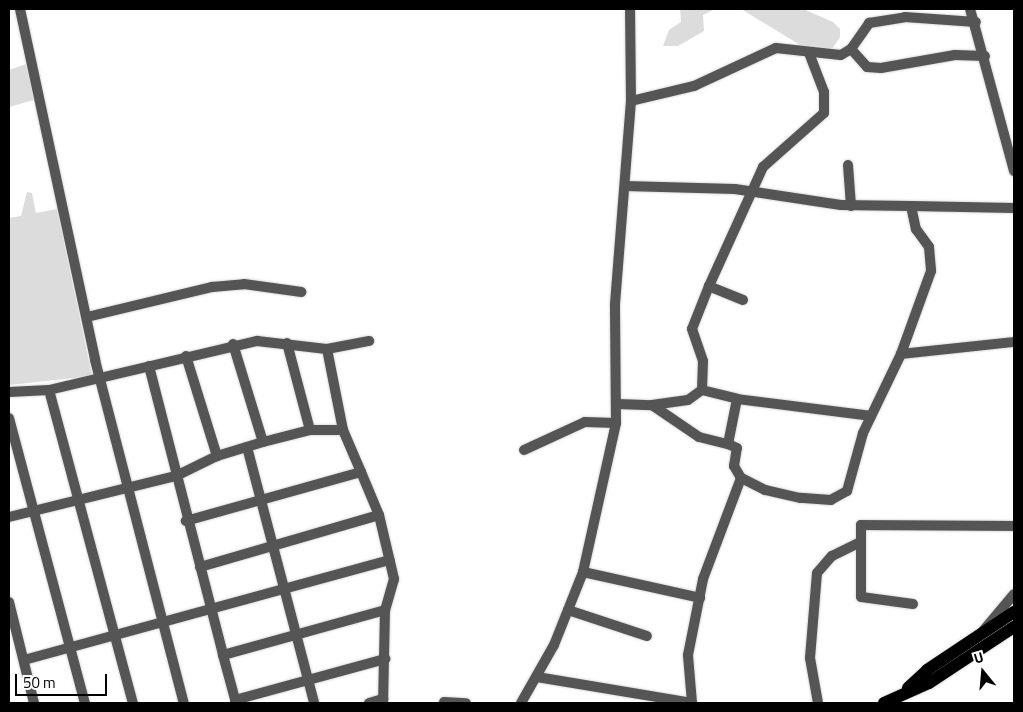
<!DOCTYPE html>
<style>
body{margin:0}
#map{position:relative;width:1023px;height:712px;overflow:hidden;background:#fff;font-family:"Titillium Web",sans-serif}
div>[style]{position:absolute}
.green>*{inset:0;background:#dcdcdc}
.roads{filter:drop-shadow(0 0 1px #dbdbdb) drop-shadow(0 0 1px #dbdbdb)}
.street>*{height:10px;margin:-5px;padding:0 5px;transform-origin:5px;border-radius:5px;background:#555}
.primary>*{height:12px;margin:-6px;padding:0 6px;transform-origin:6px;border-radius:6px;background:#000}
span{translate:-50% -50%;white-space:nowrap;text-align:center;line-height:1.15;-webkit-text-stroke:4.5px #fff;paint-order:stroke}
.frame{position:absolute;inset:0;border:10px solid #000;pointer-events:none}
.north{position:absolute;left:958px;top:647px;width:50px;height:50px;-webkit-text-stroke:4px #fff;paint-order:stroke;rotate:343deg;font-size:14px;font-weight:700;line-height:20px;text-align:center;color:#000}
.north::after{content:'';display:block;margin:auto;width:18px;height:22px;background:#000;clip-path:polygon(50% 0,100% 100%,50% 72%,0 100%)}
.scale{position:absolute;left:15px;top:674px;width:92px;height:22px;box-sizing:border-box;border:2px solid #000;border-top:0;padding-left:6px;font-size:15px;line-height:18px;white-space:nowrap;color:#000;-webkit-text-stroke:4px #fff;paint-order:stroke}
</style>
<div id="map">
<div class="green">
<i style="clip-path:polygon(680px 9px,715px 9px,703px 15px,704px 31px,678px 46px,663px 46px,669px 30px,681px 22px)"></i>
<i style="clip-path:polygon(741px 9px,803px 9px,833px 22px,840px 29px,840px 37px,832px 49px,802px 46px)"></i>
<i style="clip-path:polygon(26px 64px,34px 100px,9px 107px,9px 70px)"></i>
<i style="clip-path:polygon(27px 192px,32px 193px,36px 213px,57px 209px,92px 376px,9px 385px,9px 218px,21px 216px)"></i>
</div>
<div class="roads">
<div class="street">
<i style="left:20px;top:9px;width:359px;rotate:77.9deg"></i>
<i style="left:95px;top:360px;width:354px;rotate:75.5deg"></i>
<i style="left:970px;top:9px;width:168px;rotate:74.8deg"></i>
<i style="left:851px;top:49px;width:24px;rotate:48deg"></i>
<i style="left:867px;top:67px;width:14px;rotate:4deg"></i>
<i style="left:881px;top:68px;width:75px;rotate:-10deg"></i>
<i style="left:955px;top:55px;width:30px;rotate:2deg"></i>
<i style="left:631px;top:101px;width:65px;rotate:-13.4deg"></i>
<i style="left:694px;top:86px;width:90px;rotate:-24.9deg"></i>
<i style="left:776px;top:48px;width:65px;rotate:6.1deg"></i>
<i style="left:841px;top:55px;width:12px;rotate:-31deg"></i>
<i style="left:851px;top:49px;width:32px;rotate:-55deg"></i>
<i style="left:869px;top:23px;width:36px;rotate:-9deg"></i>
<i style="left:905px;top:17px;width:71px;rotate:4deg"></i>
<i style="left:848px;top:165px;width:41px;rotate:85.8deg"></i>
<i style="left:625px;top:186px;width:110px;rotate:1.6deg"></i>
<i style="left:735px;top:189px;width:107px;rotate:8.6deg"></i>
<i style="left:841px;top:205px;width:70px;rotate:0.8deg"></i>
<i style="left:911px;top:206px;width:24px;rotate:78deg"></i>
<i style="left:916px;top:229px;width:22px;rotate:54deg"></i>
<i style="left:929px;top:247px;width:24px;rotate:85deg"></i>
<i style="left:931px;top:271px;width:88px;rotate:109.9deg"></i>
<i style="left:901px;top:354px;width:88px;rotate:115.7deg"></i>
<i style="left:863px;top:433px;width:60px;rotate:105.4deg"></i>
<i style="left:847px;top:491px;width:18px;rotate:151deg"></i>
<i style="left:831px;top:500px;width:31px;rotate:-176deg"></i>
<i style="left:800px;top:498px;width:36px;rotate:-167deg"></i>
<i style="left:765px;top:490px;width:27px;rotate:-153deg"></i>
<i style="left:911px;top:206px;width:103px;rotate:1.1deg"></i>
<i style="left:709px;top:286px;width:46px;rotate:111.6deg"></i>
<i style="left:692px;top:329px;width:34px;rotate:71deg"></i>
<i style="left:703px;top:361px;width:29px;rotate:92deg"></i>
<i style="left:702px;top:390px;width:36px;rotate:14deg"></i>
<i style="left:743px;top:300px;width:37px;rotate:-158deg"></i>
<i style="left:709px;top:286px;width:131px;rotate:-65.6deg"></i>
<i style="left:763px;top:167px;width:81px;rotate:-41.5deg"></i>
<i style="left:824px;top:113px;width:21px;rotate:-90deg"></i>
<i style="left:824px;top:92px;width:42px;rotate:-111deg"></i>
<i style="left:87px;top:317px;width:129px;rotate:-13.5deg"></i>
<i style="left:212px;top:287px;width:32px;rotate:-5deg"></i>
<i style="left:244px;top:284px;width:58px;rotate:8deg"></i>
<i style="left:287px;top:343px;width:90px;rotate:75.2deg"></i>
<i style="left:233px;top:344px;width:102px;rotate:73deg"></i>
<i style="left:327px;top:349px;width:83px;rotate:78.8deg"></i>
<i style="left:901px;top:354px;width:114px;rotate:-6.1deg"></i>
<i style="left:186px;top:356px;width:105px;rotate:72.8deg"></i>
<i style="left:149px;top:366px;width:298px;rotate:75.6deg"></i>
<i style="left:223px;top:655px;width:168px;rotate:-15.5deg"></i>
<i style="left:49px;top:390px;width:324px;rotate:75deg"></i>
<i style="left:9px;top:392px;width:40px;rotate:-2.9deg"></i>
<i style="left:49px;top:390px;width:214px;rotate:-13.3deg"></i>
<i style="left:257px;top:341px;width:70px;rotate:6.5deg"></i>
<i style="left:327px;top:349px;width:43px;rotate:-10.8deg"></i>
<i style="left:618px;top:404px;width:34px;rotate:2deg"></i>
<i style="left:652px;top:405px;width:57px;rotate:34.2deg"></i>
<i style="left:699px;top:437px;width:30px;rotate:14deg"></i>
<i style="left:652px;top:405px;width:36px;rotate:-8deg"></i>
<i style="left:688px;top:400px;width:17px;rotate:-36deg"></i>
<i style="left:9px;top:418px;width:295px;rotate:75.1deg"></i>
<i style="left:247px;top:447px;width:265px;rotate:75.3deg"></i>
<i style="left:524px;top:450px;width:67px;rotate:-24.7deg"></i>
<i style="left:585px;top:422px;width:31px;rotate:2deg"></i>
<i style="left:361px;top:472px;width:47px;rotate:67.3deg"></i>
<i style="left:379px;top:515px;width:66px;rotate:76.8deg"></i>
<i style="left:394px;top:579px;width:32px;rotate:106deg"></i>
<i style="left:385px;top:610px;width:93px;rotate:91.2deg"></i>
<i style="left:9px;top:517px;width:172px;rotate:-13.8deg"></i>
<i style="left:176px;top:476px;width:46px;rotate:-26deg"></i>
<i style="left:217px;top:456px;width:48px;rotate:-16.9deg"></i>
<i style="left:263px;top:442px;width:49px;rotate:-14.3deg"></i>
<i style="left:310px;top:430px;width:33px"></i>
<i style="left:343px;top:430px;width:46px;rotate:66.8deg"></i>
<i style="left:361px;top:472px;width:182px;rotate:164.4deg"></i>
<i style="left:200px;top:567px;width:186px;rotate:-16.2deg"></i>
<i style="left:583px;top:572px;width:120px;rotate:12.5deg"></i>
<i style="left:9px;top:602px;width:104px;rotate:76.1deg"></i>
<i style="left:913px;top:604px;width:52px;rotate:-172.3deg"></i>
<i style="left:861px;top:597px;width:72px;rotate:-90deg"></i>
<i style="left:861px;top:525px;width:153px;rotate:0.4deg"></i>
<i style="left:568px;top:610px;width:83px;rotate:18.2deg"></i>
<i style="left:983px;top:631px;width:48px;rotate:-50deg"></i>
<i style="left:223px;top:655px;width:50px;rotate:74.8deg"></i>
<i style="left:24px;top:660px;width:379px;rotate:-15.3deg"></i>
<i style="left:537px;top:677px;width:157px;rotate:9.5deg"></i>
<i style="left:235px;top:700px;width:156px;rotate:-15.3deg"></i>
<i style="left:444px;top:702px;width:22px;rotate:3deg"></i>
<i style="left:369px;top:703px;width:15px;rotate:-16deg"></i>
<i style="left:521px;top:703px;width:67px;rotate:-60.4deg"></i>
<i style="left:554px;top:645px;width:79px;rotate:-68.3deg"></i>
<i style="left:583px;top:572px;width:153px;rotate:-77.5deg"></i>
<i style="left:616px;top:423px;width:119px;rotate:-90.5deg"></i>
<i style="left:615px;top:304px;width:204px;rotate:-85.5deg"></i>
<i style="left:631px;top:101px;width:92px;rotate:-90.6deg"></i>
<i style="left:692px;top:703px;width:48px;rotate:-94.8deg"></i>
<i style="left:688px;top:655px;width:77px;rotate:-78.8deg"></i>
<i style="left:703px;top:579px;width:108px;rotate:-69.4deg"></i>
<i style="left:741px;top:478px;width:14px;rotate:-120deg"></i>
<i style="left:734px;top:466px;width:18px;rotate:-81deg"></i>
<i style="left:737px;top:448px;width:10px;rotate:-156deg"></i>
<i style="left:728px;top:444px;width:46px;rotate:-78.7deg"></i>
<i style="left:737px;top:399px;width:135px;rotate:7.2deg"></i>
<i style="left:818px;top:703px;width:46px;rotate:-100.1deg"></i>
<i style="left:810px;top:658px;width:85px;rotate:-85.3deg"></i>
<i style="left:817px;top:573px;width:23px;rotate:-49deg"></i>
<i style="left:832px;top:556px;width:30px;rotate:-26deg"></i>
</div>
<div class="primary">
<i style="left:908px;top:688px;width:26px;rotate:-43deg"></i>
<i style="left:927px;top:670px;width:105px;rotate:-33.7deg"></i>
<i style="left:884px;top:703px;width:49px;rotate:-24deg"></i>
<i style="left:929px;top:683px;width:102px;rotate:-33.4deg"></i>
</div>
</div>
<div class="frame"></div>
<div class="north">U</div>
<div class="scale">50 m</div>
</div>
